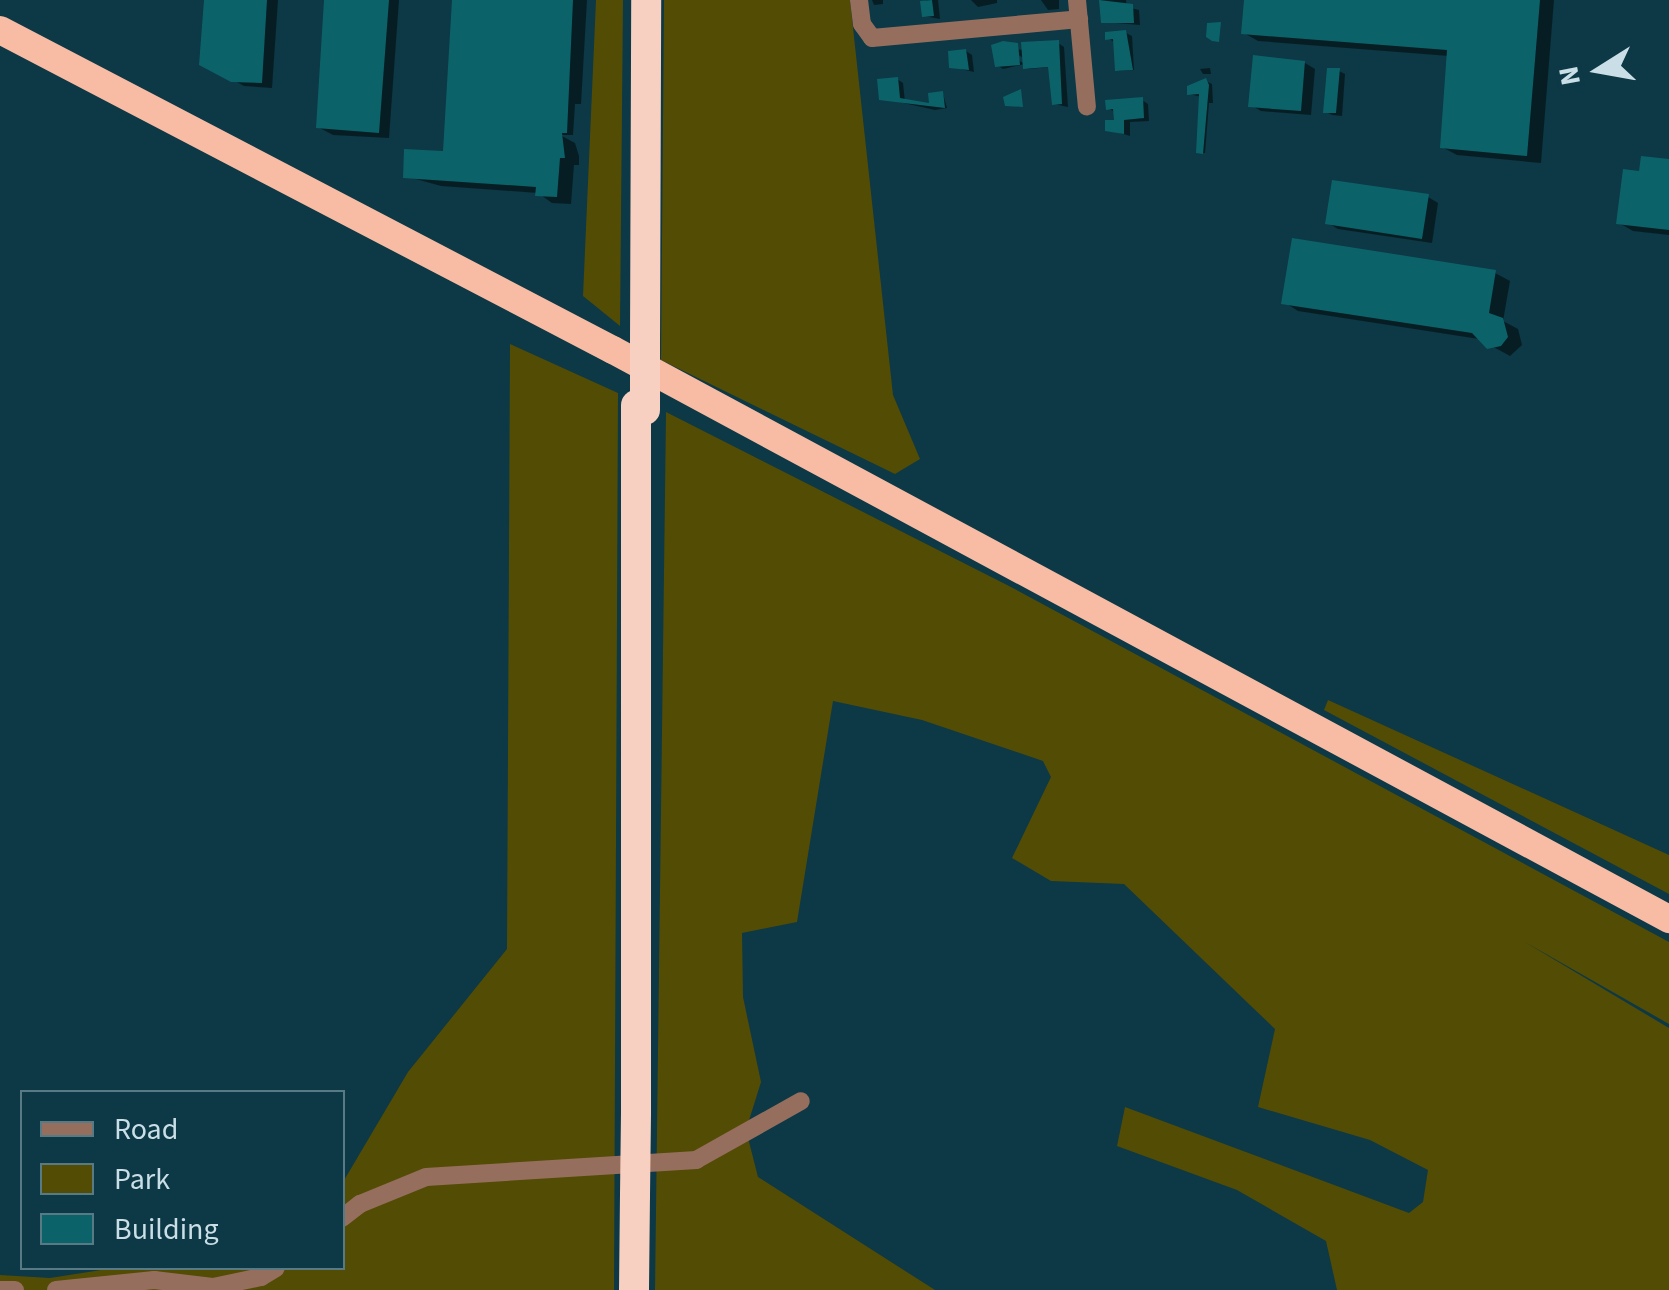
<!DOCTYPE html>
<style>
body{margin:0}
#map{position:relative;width:1669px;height:1290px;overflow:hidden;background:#0d3845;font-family:"Source Sans 3",sans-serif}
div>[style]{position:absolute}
.green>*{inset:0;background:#534c05}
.shadow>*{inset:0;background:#0007}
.building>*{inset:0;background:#0b6369}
.minor>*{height:18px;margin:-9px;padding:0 9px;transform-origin:9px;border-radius:9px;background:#966e5e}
.trunk>*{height:28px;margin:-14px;padding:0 14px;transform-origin:14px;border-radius:14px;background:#f8bca4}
.motorway>*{height:30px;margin:-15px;padding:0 15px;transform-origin:15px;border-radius:15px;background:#f8d0c1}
.motorway-bridge>*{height:30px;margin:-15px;padding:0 15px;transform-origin:15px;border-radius:15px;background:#f8d0c1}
span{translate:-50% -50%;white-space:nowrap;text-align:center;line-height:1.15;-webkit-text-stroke:9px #0d3845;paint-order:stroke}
.legend{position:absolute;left:20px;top:1090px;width:325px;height:180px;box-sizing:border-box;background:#0d3845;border:2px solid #587a85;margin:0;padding:12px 18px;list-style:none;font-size:30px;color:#c9dee6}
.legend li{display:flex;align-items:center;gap:20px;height:50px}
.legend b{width:50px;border:2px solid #587a85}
.north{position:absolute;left:1549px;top:20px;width:100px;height:100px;-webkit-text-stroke:8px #0d3845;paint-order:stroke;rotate:259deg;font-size:28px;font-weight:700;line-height:40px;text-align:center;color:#c9dee6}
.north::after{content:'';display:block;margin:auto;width:35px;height:45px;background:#c9dee6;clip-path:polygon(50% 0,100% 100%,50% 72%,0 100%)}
</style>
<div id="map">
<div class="green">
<i style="clip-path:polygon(596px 0,623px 0,620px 326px,583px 296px)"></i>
<i style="clip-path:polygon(664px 0,850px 0,893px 395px,920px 459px,895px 474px,661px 360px)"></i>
<i style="clip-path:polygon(510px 344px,618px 393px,614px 1290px,0 1290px,0 1275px,50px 1278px,114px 1268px,342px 1268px,343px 1182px,408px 1072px,507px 949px)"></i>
<i style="clip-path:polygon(666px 412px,1009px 586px,1669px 942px,1669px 1024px,1523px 941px,1669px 1028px,1669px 1290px,1337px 1290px,1326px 1241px,1237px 1190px,1117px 1146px,1125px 1107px,1409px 1213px,1423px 1202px,1428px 1170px,1370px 1140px,1258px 1107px,1275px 1029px,1124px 884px,1051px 881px,1012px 858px,1051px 777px,1043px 761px,922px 720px,833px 701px,797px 922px,742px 933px,743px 997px,761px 1082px,746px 1130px,758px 1177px,935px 1290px,655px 1290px)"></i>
<i style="clip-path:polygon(1328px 700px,1669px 855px,1669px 894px,1324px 710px)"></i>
</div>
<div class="shadow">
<i style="clip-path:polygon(206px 0,278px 0,272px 88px,244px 86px,202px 63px)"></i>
<i style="clip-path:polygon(327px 0,399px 0,389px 138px,333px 135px,318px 127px)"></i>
<i style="clip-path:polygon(455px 0,587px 0,581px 104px,575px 104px,573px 135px,560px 135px,575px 143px,579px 156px,579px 165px,574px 165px,571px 204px,552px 203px,538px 193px,441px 186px,405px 176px,445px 154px)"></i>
<i style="clip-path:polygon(872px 0,883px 0,883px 4px,874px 5px)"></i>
<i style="clip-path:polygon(926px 0,938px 0,940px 19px,924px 16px)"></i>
<i style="clip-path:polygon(971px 0,997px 0,997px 3px,978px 7px)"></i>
<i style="clip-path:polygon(1041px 0,1059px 0,1059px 9px,1048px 10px)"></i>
<i style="clip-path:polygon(1101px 0,1126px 0,1127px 7px,1139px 10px,1140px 25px,1103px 22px)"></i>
<i style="clip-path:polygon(1247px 0,1554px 0,1541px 163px,1457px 155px,1442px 147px,1449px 56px,1258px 41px,1244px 33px)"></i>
<i style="clip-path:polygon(1126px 33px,1132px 36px,1134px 70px,1119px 71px,1114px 42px,1108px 38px)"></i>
<i style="clip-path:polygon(evenodd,1058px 43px,1064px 47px,1068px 107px,1054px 104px,1050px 67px,1028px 69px,1025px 59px,1010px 50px,1007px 54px,1025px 64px,1003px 69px,997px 65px,994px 47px,1024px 50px,1023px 44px,1058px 43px,1057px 56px,1058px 61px,1028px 63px,1028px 58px,1057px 56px)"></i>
<i style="clip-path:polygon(966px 51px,972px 55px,974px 72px,952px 67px)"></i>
<i style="clip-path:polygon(1305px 63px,1315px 69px,1311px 115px,1261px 111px,1251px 105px)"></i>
<i style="clip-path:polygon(1200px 69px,1210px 68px,1211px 74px,1203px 74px)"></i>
<i style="clip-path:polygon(1339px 71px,1345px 74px,1342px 116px,1332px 115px,1326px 112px)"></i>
<i style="clip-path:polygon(897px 79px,903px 83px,905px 102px,931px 106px,930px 95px,943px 94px,947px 108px,935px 110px,881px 98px)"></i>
<i style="clip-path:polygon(1206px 81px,1212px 84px,1213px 103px,1209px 103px,1205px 153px,1201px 153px,1202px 97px,1189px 94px)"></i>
<i style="clip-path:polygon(1142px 100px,1148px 104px,1149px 121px,1130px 122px,1130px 136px,1107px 129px,1117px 123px,1116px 113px,1108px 108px)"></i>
<i style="clip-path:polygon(1669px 162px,1669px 235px,1633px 231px,1619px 223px,1641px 173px)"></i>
<i style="clip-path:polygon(1428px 197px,1438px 203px,1432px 243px,1338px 229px,1328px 223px)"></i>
<i style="clip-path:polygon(1495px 273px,1510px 281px,1503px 321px,1518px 329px,1522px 345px,1510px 356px,1479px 339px,1298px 311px,1284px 302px)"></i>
</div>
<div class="building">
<i style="clip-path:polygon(204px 0,267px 0,262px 83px,231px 82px,199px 65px)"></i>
<i style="clip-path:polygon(324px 0,389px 0,379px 133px,316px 128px)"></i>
<i style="clip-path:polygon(452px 0,573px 0,567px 133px,562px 133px,565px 158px,560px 158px,557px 197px,535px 196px,536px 187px,403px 178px,404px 149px,443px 151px)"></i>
<i style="clip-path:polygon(932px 0,934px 16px,922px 17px,920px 1px)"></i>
<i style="clip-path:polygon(1099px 0,1133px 4px,1134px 23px,1101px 23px)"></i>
<i style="clip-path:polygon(1244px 0,1540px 0,1527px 156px,1440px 148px,1447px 50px,1241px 34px)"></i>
<i style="clip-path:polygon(1221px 22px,1219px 42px,1212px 41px,1206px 37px,1207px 23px)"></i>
<i style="clip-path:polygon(1126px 30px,1133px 70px,1115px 71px,1113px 39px,1105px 40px,1105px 32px)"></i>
<i style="clip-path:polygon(1059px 40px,1062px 104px,1052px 105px,1048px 67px,1023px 69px,1021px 42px)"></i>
<i style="clip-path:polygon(1003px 41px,1018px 43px,1020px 65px,995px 67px,991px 45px)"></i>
<i style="clip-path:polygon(966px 49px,969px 70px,949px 68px,948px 51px)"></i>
<i style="clip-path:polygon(1253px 55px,1305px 61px,1301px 111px,1248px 107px)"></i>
<i style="clip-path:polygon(1327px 68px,1340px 68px,1336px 113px,1323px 113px)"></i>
<i style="clip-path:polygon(898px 77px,900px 98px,929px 103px,928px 93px,943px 91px,945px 108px,879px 100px,877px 79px)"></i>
<i style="clip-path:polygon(1206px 78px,1209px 85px,1203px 154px,1196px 153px,1199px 94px,1187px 95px,1187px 86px)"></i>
<i style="clip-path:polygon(1021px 89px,1023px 107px,1005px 106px,1003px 97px)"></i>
<i style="clip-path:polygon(1143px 97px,1144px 118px,1124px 120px,1124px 134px,1105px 131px,1105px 120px,1114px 120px,1113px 109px,1106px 110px,1105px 100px)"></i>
<i style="clip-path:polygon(1641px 156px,1669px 159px,1669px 230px,1616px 224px,1623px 169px,1639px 171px)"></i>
<i style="clip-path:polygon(1332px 180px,1429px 194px,1422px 239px,1325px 224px)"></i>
<i style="clip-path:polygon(1292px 238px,1496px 270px,1489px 313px,1503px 318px,1508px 337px,1501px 346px,1487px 349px,1472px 333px,1281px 304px)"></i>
</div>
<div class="minor">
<i style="left:859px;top:0;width:24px;rotate:83deg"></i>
<i style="left:862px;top:24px;width:17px;rotate:54deg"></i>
<i style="left:872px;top:38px;width:208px;rotate:-5.2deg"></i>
<i style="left:1077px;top:0;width:107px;rotate:84.7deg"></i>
<i style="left:342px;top:1218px;width:23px;rotate:-38deg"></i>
<i style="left:360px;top:1204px;width:71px;rotate:-22.2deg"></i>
<i style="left:426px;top:1177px;width:271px;rotate:-3.6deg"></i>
<i style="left:696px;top:1160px;width:120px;rotate:-29.3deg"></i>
<i style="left:0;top:1290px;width:15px"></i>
<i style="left:56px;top:1290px;width:99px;rotate:-5.8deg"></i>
<i style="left:154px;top:1280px;width:59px;rotate:6.8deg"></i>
<i style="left:213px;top:1287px;width:49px;rotate:-11.8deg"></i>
<i style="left:261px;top:1277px;width:17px;rotate:-31deg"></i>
</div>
<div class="trunk">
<i style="left:0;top:30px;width:691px;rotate:27.57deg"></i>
<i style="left:613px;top:350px;width:1200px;rotate:28.32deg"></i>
</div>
<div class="motorway">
<i style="left:645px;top:345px;width:345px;rotate:-89.8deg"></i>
<i style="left:636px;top:1112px;width:707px;rotate:-90deg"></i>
<i style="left:634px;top:1290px;width:95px;rotate:-89.4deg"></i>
</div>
<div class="motorway-bridge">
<i style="left:645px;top:345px;width:65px;rotate:90deg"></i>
<i style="left:635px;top:1195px;width:83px;rotate:-89.3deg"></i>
</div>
<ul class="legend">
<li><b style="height:12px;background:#966e5e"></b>Road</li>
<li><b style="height:28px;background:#534c05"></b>Park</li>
<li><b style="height:28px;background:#0b6369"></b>Building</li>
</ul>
<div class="north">N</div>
</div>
